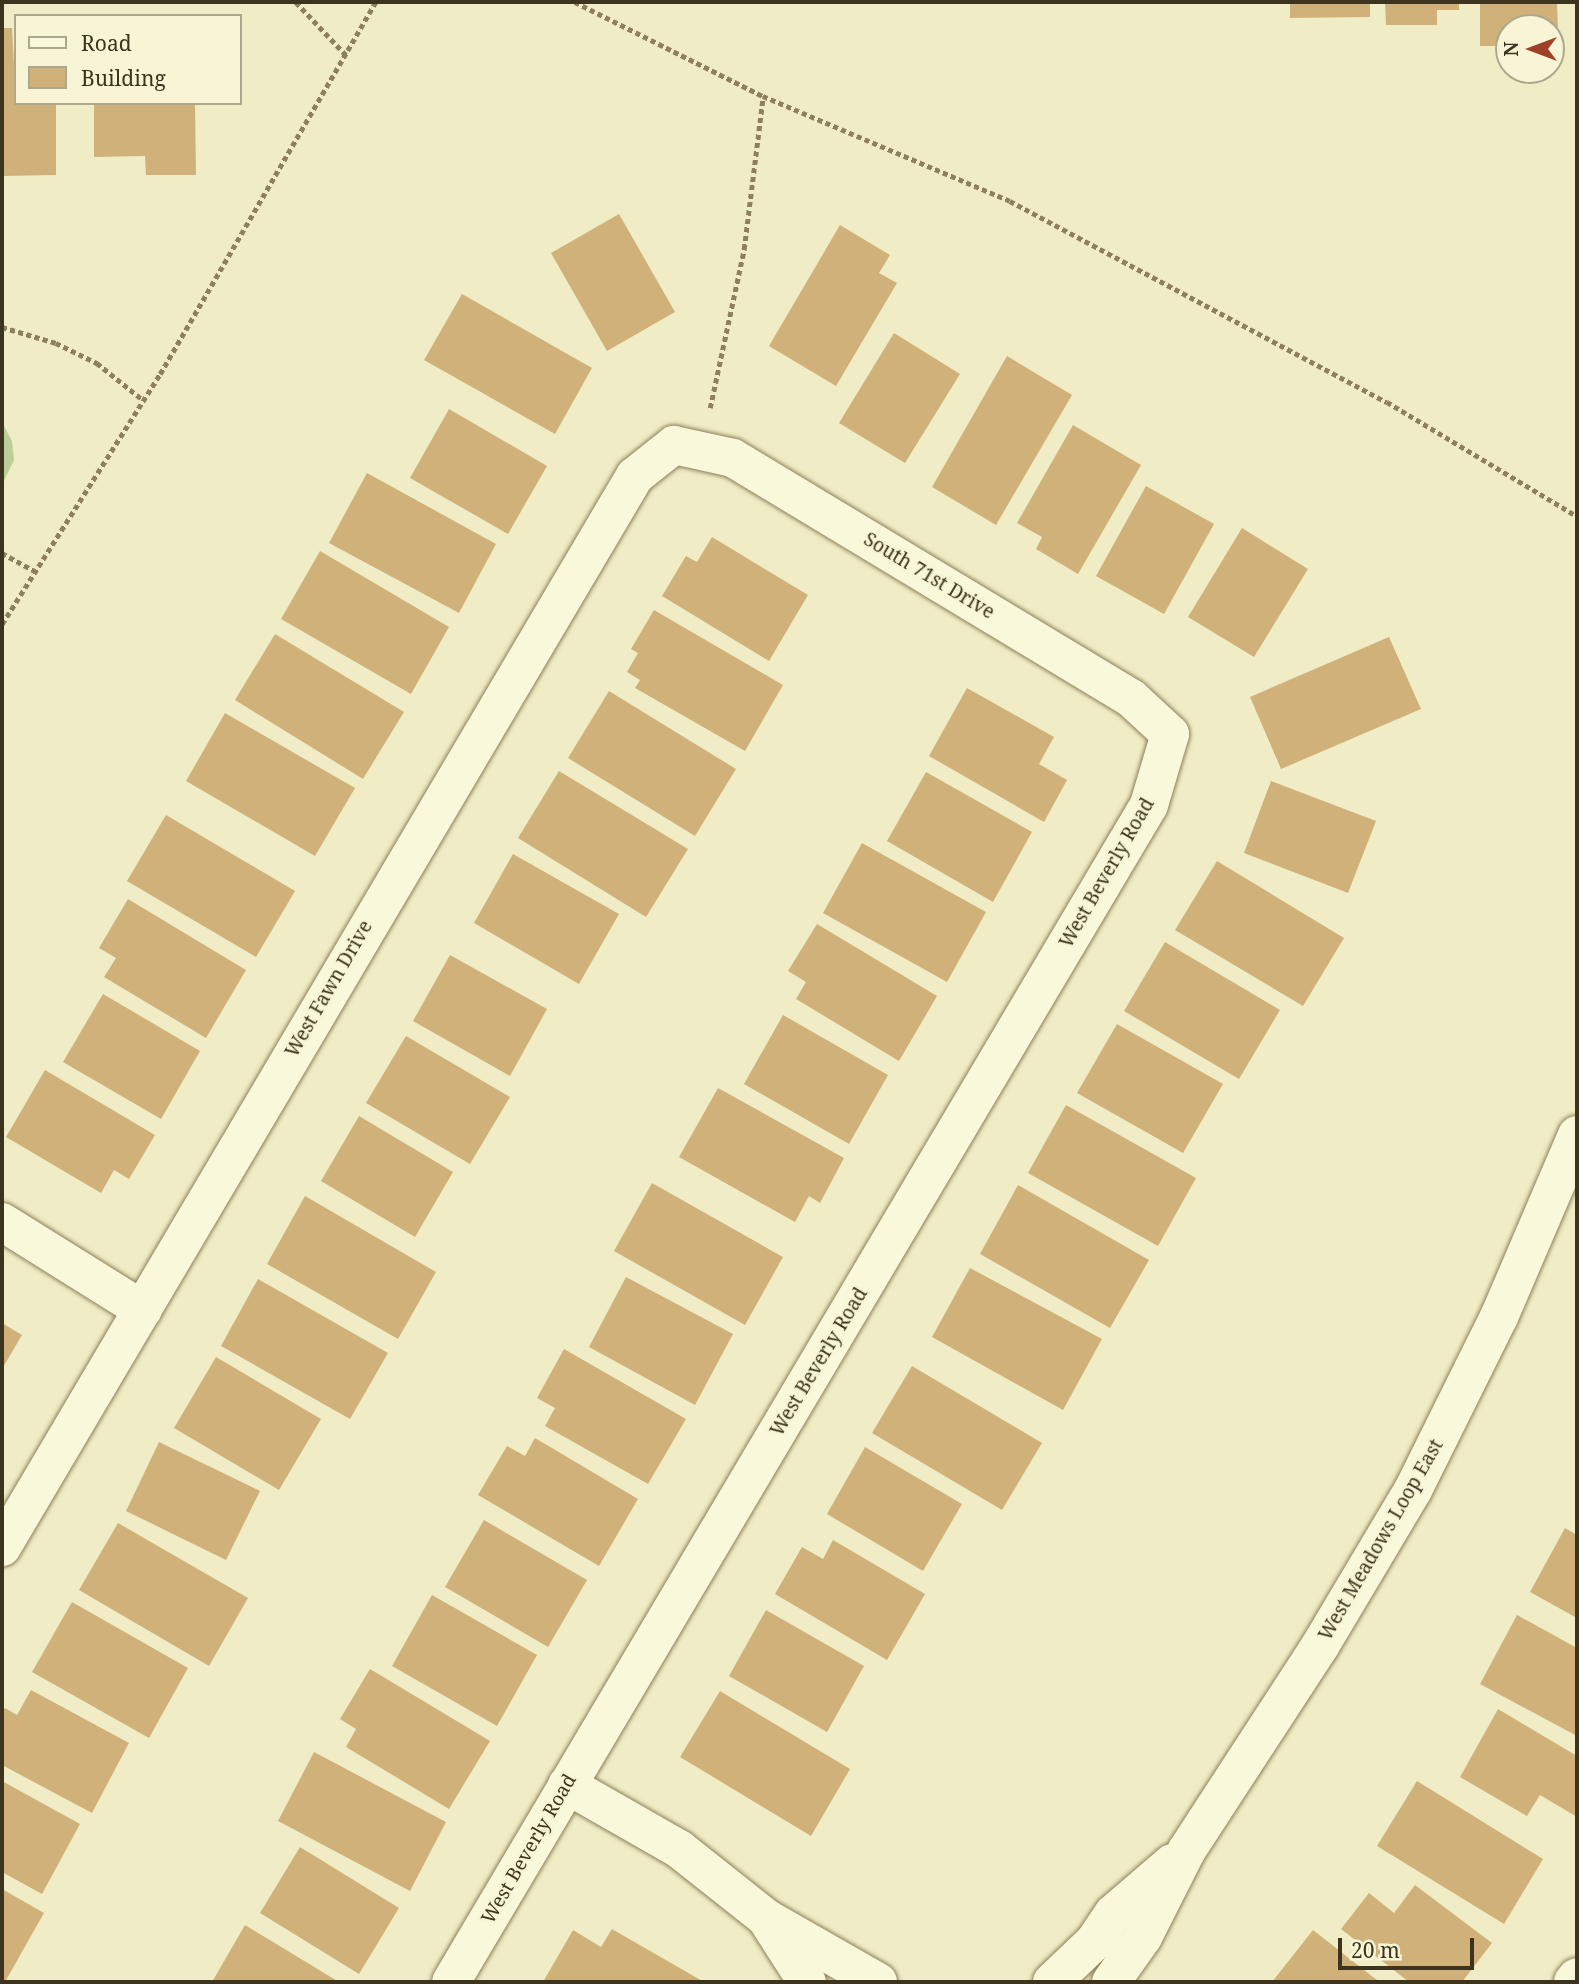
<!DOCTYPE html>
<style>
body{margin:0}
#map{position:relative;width:1579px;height:1984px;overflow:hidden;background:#f0edc6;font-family:"Noto Serif",serif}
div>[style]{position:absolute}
.green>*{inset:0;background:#bdcf99}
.building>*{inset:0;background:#d0b17a}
.path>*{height:4.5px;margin-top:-2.25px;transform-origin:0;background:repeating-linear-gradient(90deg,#8d805b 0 5px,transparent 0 8.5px)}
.roads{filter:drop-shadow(0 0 2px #8d805b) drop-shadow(0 0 2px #8d805b)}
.street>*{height:38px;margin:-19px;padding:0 19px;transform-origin:19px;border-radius:19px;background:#faf8da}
.secondary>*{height:38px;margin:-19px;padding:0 19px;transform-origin:19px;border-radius:19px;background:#faf8da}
span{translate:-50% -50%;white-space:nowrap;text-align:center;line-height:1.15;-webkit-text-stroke:5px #f7f5d6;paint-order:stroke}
.street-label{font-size:19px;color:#3c341f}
.frame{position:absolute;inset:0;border:4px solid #3c341f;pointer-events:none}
.legend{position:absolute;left:14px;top:14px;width:228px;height:91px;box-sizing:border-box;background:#f7f5d6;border:2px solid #aca88d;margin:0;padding:9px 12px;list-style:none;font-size:21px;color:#3c341f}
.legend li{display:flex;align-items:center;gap:14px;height:35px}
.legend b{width:35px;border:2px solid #aca88d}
.north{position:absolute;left:1495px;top:14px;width:70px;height:70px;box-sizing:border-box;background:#f7f5d6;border:2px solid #aca88d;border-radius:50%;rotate:270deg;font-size:19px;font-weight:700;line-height:28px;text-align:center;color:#3c341f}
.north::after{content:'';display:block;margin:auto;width:24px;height:32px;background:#9f4128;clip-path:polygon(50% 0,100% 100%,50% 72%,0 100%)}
.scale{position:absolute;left:1338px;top:1938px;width:136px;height:32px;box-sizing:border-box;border:4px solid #3c341f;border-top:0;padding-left:9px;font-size:21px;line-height:24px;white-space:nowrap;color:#3c341f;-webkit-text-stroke:5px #f7f5d6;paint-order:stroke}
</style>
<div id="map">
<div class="green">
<i style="clip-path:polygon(2px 422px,12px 441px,14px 460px,2px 485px)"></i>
</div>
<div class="building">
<i style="clip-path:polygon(1290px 2px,1370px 2px,1370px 17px,1290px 18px)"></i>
<i style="clip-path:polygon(1385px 2px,1459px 2px,1459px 10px,1437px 10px,1437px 25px,1386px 25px)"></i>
<i style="clip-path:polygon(1480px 2px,1557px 2px,1558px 30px,1509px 28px,1509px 46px,1480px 46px)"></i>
<i style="clip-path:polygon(2px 28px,12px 28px,16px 103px,56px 103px,56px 175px,2px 176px)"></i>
<i style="clip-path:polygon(94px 103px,195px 103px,196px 175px,146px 175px,145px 156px,94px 157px)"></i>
<i style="clip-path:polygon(619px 214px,675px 312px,607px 351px,551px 253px)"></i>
<i style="clip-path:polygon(840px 225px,890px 255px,879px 273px,897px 283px,836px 386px,769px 346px)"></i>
<i style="clip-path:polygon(462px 294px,592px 368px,555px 434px,424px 360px)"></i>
<i style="clip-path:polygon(894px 333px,960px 374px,905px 463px,839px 423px)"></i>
<i style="clip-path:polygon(1007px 356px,1072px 395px,996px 525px,932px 487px)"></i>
<i style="clip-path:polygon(449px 409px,547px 466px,508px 534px,410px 478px)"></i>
<i style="clip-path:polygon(1073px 425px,1141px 465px,1078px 574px,1036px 549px,1042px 537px,1017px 523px)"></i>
<i style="clip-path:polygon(367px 473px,496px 544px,459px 613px,329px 543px)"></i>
<i style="clip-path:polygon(1146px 486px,1214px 524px,1164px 614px,1096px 576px)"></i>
<i style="clip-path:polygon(1242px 528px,1308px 569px,1254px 657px,1188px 617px)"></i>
<i style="clip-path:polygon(712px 537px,808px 595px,769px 661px,662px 596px,686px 556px,697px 562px)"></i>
<i style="clip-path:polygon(320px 551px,449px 627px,411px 694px,281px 619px)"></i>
<i style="clip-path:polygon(654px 610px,783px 685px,745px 751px,635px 688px,640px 680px,627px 672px,638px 653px,631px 649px)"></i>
<i style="clip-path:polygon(275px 634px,404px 712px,363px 779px,235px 700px)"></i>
<i style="clip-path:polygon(1389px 637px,1421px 709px,1281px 769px,1250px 697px)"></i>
<i style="clip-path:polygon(967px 688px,1054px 737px,1039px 764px,1067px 780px,1044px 822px,929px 756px)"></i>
<i style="clip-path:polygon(609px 691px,736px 769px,695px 836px,568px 758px)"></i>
<i style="clip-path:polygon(225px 713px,355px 788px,315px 856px,186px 781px)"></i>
<i style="clip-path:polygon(559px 771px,688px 849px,646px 917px,518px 838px)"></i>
<i style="clip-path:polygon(926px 772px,1032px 832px,993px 902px,887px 841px)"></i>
<i style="clip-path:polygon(1271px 781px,1376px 821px,1348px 893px,1244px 853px)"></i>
<i style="clip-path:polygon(166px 815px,295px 891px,256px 957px,127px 881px)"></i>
<i style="clip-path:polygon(862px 843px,986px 912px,947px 982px,823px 913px)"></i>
<i style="clip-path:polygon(513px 854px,619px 914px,579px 984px,474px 923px)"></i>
<i style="clip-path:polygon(1217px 861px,1344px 938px,1303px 1006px,1175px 930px)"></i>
<i style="clip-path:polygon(128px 899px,246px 970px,206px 1038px,104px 977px,116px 958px,99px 948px)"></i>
<i style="clip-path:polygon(817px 924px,937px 996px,899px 1061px,796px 999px,806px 982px,788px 971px)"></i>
<i style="clip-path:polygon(1165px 942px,1280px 1010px,1239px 1079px,1124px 1011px)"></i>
<i style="clip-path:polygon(450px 955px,547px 1009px,510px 1076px,413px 1021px)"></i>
<i style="clip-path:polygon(103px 994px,200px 1051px,161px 1119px,63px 1062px)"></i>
<i style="clip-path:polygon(783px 1015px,888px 1075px,849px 1144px,744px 1084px)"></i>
<i style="clip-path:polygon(1117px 1024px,1223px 1084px,1183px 1153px,1077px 1093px)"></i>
<i style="clip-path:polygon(406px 1036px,510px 1097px,470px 1164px,366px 1103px)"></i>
<i style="clip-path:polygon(45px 1070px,155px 1135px,129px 1179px,114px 1170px,101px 1193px,6px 1137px)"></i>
<i style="clip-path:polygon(718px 1088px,844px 1158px,820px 1203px,809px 1196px,795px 1222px,679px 1157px)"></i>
<i style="clip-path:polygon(1066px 1105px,1196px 1178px,1158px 1246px,1028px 1173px)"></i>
<i style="clip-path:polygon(359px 1116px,453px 1172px,415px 1237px,321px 1181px)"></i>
<i style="clip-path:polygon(652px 1183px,783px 1257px,745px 1325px,614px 1251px)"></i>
<i style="clip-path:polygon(1018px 1185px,1149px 1260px,1110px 1328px,980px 1254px)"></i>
<i style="clip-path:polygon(305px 1196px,436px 1272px,398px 1339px,267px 1264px)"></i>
<i style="clip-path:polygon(970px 1268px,1102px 1339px,1063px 1410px,932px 1337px)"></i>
<i style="clip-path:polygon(626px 1277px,733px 1334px,695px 1405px,589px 1347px)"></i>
<i style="clip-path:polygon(258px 1279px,388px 1353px,350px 1419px,221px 1346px)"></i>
<i style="clip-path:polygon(2px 1323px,22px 1335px,2px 1369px)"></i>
<i style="clip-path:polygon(564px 1349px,686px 1419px,648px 1484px,545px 1426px,555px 1408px,537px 1398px)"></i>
<i style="clip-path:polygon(216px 1357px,321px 1419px,279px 1490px,174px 1428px)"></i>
<i style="clip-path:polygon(912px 1366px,1042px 1443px,1002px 1510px,872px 1433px)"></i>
<i style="clip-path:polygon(535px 1438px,638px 1499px,599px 1566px,478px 1495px,507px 1446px,525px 1456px)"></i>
<i style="clip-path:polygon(159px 1442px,260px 1491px,226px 1560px,126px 1511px)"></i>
<i style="clip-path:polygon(865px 1447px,962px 1504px,923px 1571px,827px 1514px)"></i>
<i style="clip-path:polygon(484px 1520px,587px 1580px,548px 1647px,445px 1587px)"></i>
<i style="clip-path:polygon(118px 1523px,248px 1598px,209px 1666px,79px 1590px)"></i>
<i style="clip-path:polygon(1565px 1528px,1577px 1535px,1577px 1618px,1530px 1592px)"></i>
<i style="clip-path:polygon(833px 1540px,925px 1594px,887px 1660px,775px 1594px,802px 1547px,823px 1559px)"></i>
<i style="clip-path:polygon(432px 1595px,537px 1655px,497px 1726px,392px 1666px)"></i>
<i style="clip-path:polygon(72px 1602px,188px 1668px,149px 1738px,32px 1672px)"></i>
<i style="clip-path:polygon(766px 1610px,864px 1666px,827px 1732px,729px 1676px)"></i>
<i style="clip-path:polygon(1517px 1615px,1577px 1648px,1577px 1736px,1480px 1684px)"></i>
<i style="clip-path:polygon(370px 1669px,490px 1741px,449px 1809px,346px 1747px,356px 1729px,340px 1719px)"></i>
<i style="clip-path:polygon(31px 1690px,129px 1743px,92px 1813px,2px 1765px,2px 1713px,5px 1708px,17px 1715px)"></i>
<i style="clip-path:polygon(720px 1691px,850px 1769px,811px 1836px,680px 1757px)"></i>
<i style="clip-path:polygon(1498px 1709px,1577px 1756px,1577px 1817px,1540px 1795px,1527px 1816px,1460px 1777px)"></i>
<i style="clip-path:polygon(314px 1752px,446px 1822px,410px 1891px,278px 1821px)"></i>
<i style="clip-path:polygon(2px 1781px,80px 1824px,42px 1894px,2px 1872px)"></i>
<i style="clip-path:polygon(1417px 1781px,1543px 1859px,1504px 1924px,1377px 1846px)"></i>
<i style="clip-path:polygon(300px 1847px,399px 1908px,359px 1974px,260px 1913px)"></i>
<i style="clip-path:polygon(1415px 1885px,1492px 1943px,1462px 1982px,1409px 1982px,1341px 1929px,1369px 1893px,1394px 1913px)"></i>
<i style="clip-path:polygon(2px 1889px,44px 1913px,5px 1982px,2px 1980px)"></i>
<i style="clip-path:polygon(245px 1925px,339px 1982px,212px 1982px)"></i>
<i style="clip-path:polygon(612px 1929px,704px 1982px,543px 1982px,573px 1930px,601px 1947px)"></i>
<i style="clip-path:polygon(1313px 1930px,1373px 1977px,1380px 1982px,1272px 1982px)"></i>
</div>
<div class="path">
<i style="left:296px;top:2px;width:73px;rotate:46.7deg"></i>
<i style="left:575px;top:2px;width:210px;rotate:26.6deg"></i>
<i style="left:763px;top:96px;width:268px;rotate:23deg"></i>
<i style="left:1010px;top:201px;width:427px;rotate:28.1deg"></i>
<i style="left:1387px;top:402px;width:222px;rotate:31deg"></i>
<i style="left:2px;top:327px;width:56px;rotate:16.5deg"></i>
<i style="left:56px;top:343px;width:46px;rotate:26deg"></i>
<i style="left:97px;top:363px;width:59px;rotate:38.8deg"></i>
<i style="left:710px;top:408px;width:163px;rotate:-77.9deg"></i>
<i style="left:744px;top:249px;width:154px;rotate:-82.9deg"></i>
<i style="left:2px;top:553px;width:38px;rotate:29deg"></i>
<i style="left:2px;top:624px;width:296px;rotate:-57.7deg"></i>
<i style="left:160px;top:374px;width:430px;rotate:-59.9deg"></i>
</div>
<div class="roads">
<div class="street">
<i style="left:2px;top:1222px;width:166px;rotate:32deg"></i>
<i style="left:2px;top:1547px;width:1244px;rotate:-59.42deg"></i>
<i style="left:635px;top:476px;width:50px;rotate:-38.5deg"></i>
<i style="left:674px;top:445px;width:60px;rotate:12.4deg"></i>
<i style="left:733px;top:458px;width:465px;rotate:31.1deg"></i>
<i style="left:1131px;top:698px;width:53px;rotate:42.7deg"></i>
<i style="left:1170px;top:734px;width:74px;rotate:106.5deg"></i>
<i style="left:1149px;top:805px;width:1368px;rotate:120.67deg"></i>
<i style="left:567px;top:1785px;width:129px;rotate:29.7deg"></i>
<i style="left:679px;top:1849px;width:111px;rotate:38.4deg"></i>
<i style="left:766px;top:1918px;width:129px;rotate:29.7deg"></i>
<i style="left:766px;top:1918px;width:76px;rotate:57.4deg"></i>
<i style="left:1573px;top:1982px;width:6px;rotate:-51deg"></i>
</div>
<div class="secondary">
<i style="left:1052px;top:1982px;width:58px;rotate:-43.6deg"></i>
<i style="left:1094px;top:1942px;width:34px;rotate:-56deg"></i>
<i style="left:1113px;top:1914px;width:78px;rotate:-40.8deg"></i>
<i style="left:1111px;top:1982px;width:55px;rotate:-54.6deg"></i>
<i style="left:1143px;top:1937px;width:97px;rotate:-63.2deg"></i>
<i style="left:1187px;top:1850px;width:244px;rotate:-56.9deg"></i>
<i style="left:1320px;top:1646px;width:182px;rotate:-59.2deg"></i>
<i style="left:1413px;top:1490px;width:193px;rotate:-63.6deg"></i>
<i style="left:1499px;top:1317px;width:198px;rotate:-66.8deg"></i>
</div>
</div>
<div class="street-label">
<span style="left:929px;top:576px;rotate:31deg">South 71st Drive</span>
<span style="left:1107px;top:873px;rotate:-60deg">West Beverly Road</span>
<span style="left:329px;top:989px;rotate:-60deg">West Fawn Drive</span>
<span style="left:819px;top:1362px;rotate:-59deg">West Beverly Road</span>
<span style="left:1381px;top:1540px;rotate:-60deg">West Meadows Loop East</span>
<span style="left:529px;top:1849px;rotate:-60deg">West Beverly Road</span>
</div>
<div class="frame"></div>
<ul class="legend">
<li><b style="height:9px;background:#faf8da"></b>Road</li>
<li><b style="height:19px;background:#d0b17a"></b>Building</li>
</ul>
<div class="north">N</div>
<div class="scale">20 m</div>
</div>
